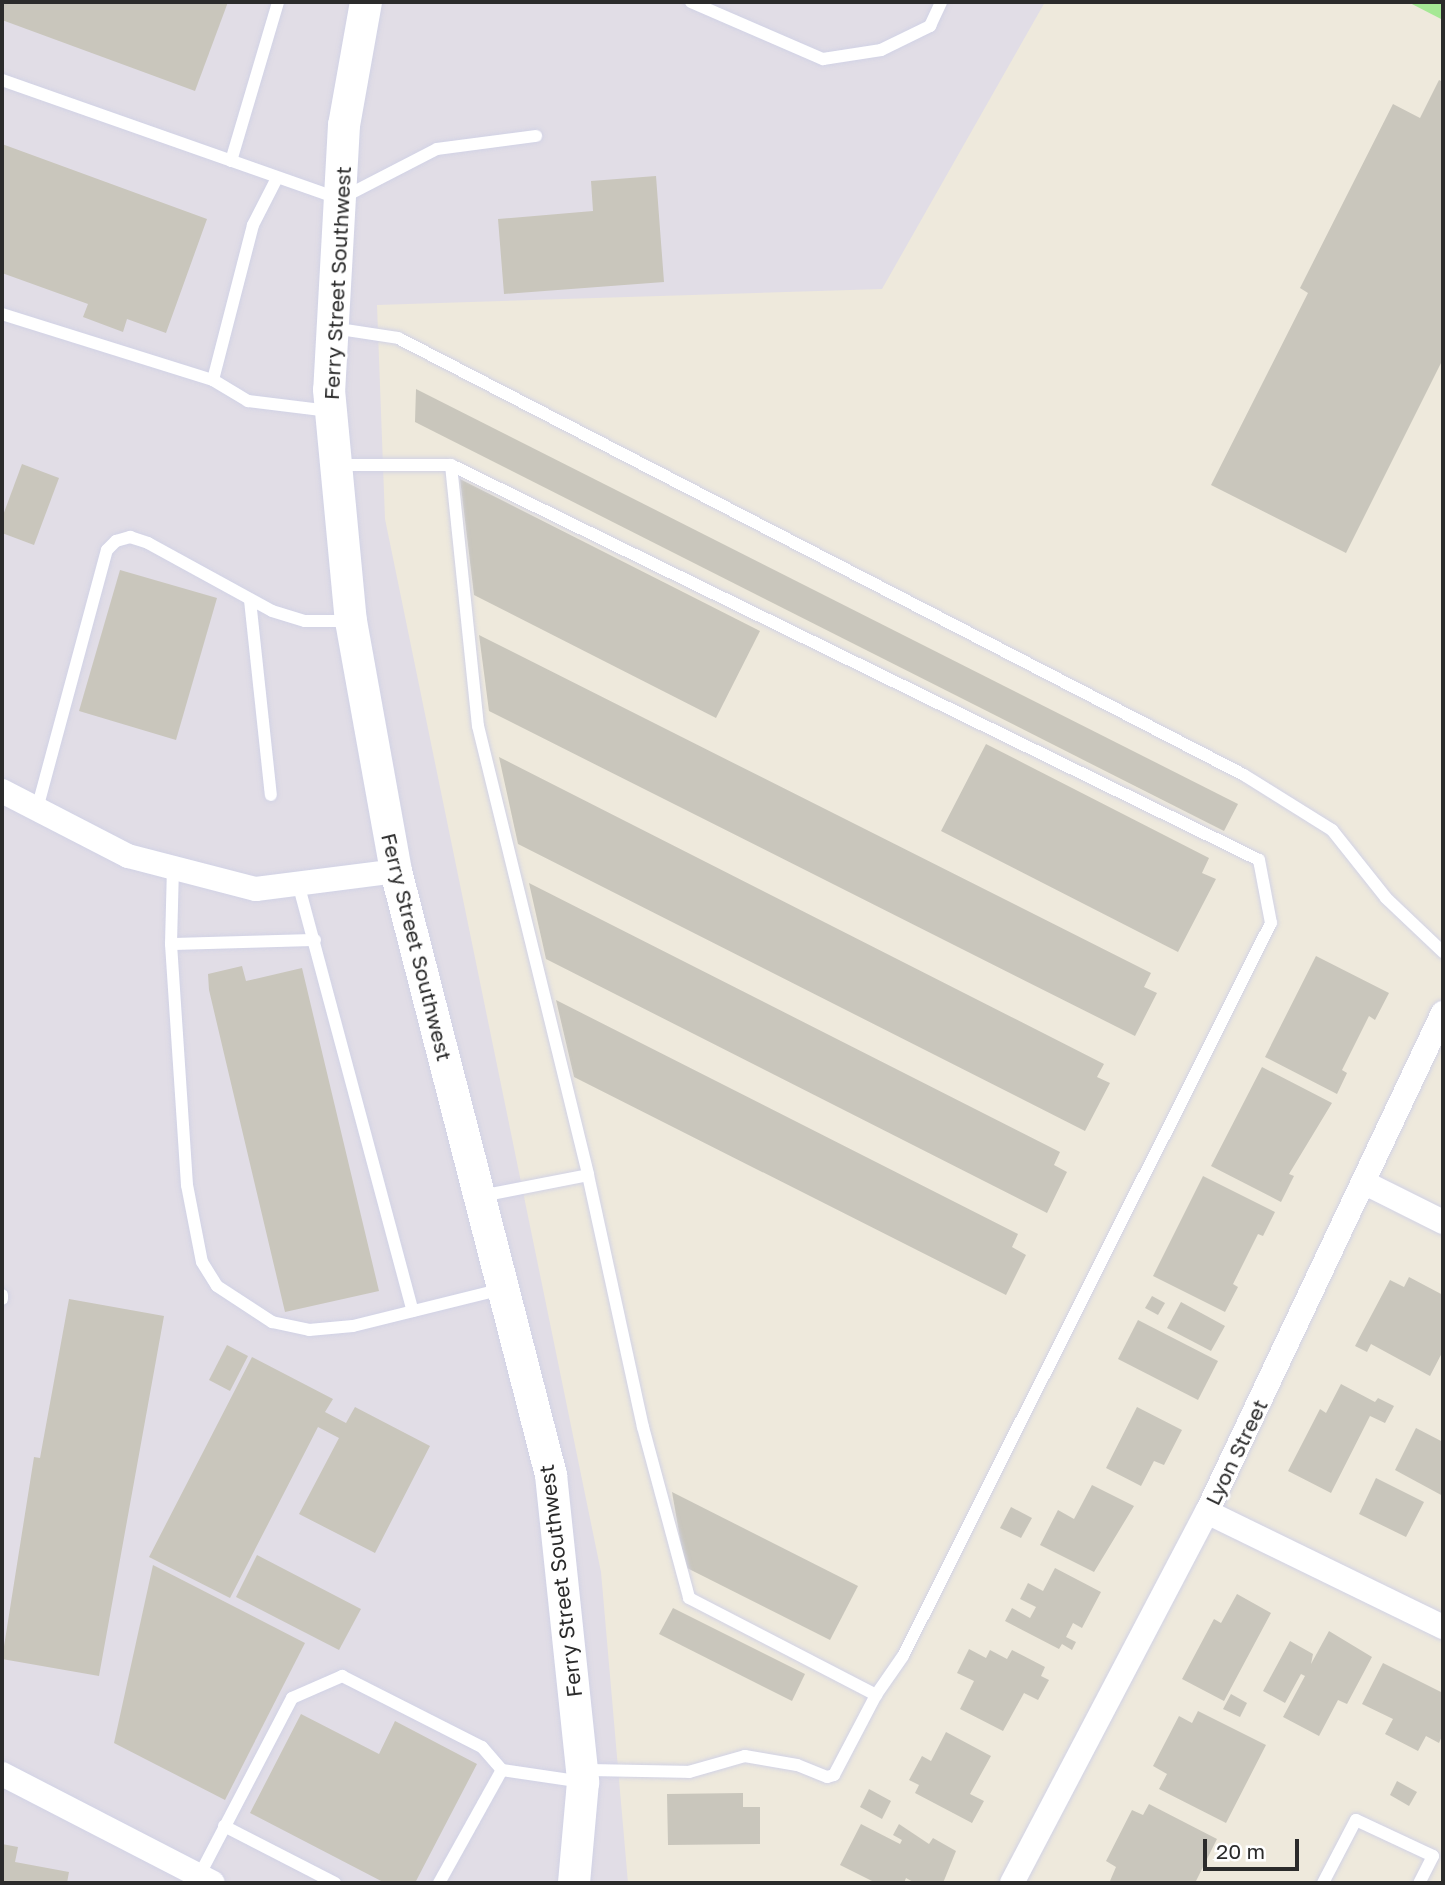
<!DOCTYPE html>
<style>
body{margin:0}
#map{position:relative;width:1445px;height:1885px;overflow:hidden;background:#eee9dc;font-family:"Golos Text",sans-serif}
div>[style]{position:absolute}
.industrial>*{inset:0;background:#e1dde6}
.green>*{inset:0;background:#a5e895}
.building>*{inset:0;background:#c9c6bc}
.roads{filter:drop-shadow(0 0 2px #d1d2e5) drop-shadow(0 0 2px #d1d2e5)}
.service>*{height:12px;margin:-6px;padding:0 6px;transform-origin:6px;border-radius:6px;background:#fff}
.minor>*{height:24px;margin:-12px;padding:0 12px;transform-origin:12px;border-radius:12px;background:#fff}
.tertiary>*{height:32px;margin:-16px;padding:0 16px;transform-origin:16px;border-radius:16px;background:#fff}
span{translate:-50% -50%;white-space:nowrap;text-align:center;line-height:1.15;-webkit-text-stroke:5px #fff;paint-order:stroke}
.street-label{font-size:21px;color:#2b2b2b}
.frame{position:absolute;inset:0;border:4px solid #2b2b2b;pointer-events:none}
.scale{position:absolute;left:1203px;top:1839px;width:96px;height:32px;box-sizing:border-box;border:4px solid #2b2b2b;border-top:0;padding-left:9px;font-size:21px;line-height:24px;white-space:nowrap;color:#2b2b2b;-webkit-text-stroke:5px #fff;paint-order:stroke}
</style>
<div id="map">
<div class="industrial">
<i style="clip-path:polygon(2px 2px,1045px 2px,882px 289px,377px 305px,385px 519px,601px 1572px,628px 1883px,2px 1883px)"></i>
</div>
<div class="green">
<i style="clip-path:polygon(1408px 2px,1443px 2px,1443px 20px)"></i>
</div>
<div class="building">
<i style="clip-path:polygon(2px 2px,228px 2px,195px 91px,2px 20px)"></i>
<i style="clip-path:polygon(1439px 80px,1443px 82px,1443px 359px,1346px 553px,1211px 485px,1308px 293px,1300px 288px,1393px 104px,1420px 118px)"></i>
<i style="clip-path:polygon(2px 144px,207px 219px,166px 333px,127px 319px,123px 332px,83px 317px,88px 304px,2px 273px)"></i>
<i style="clip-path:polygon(656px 176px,664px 282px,504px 294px,498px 219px,593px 211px,591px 181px)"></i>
<i style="clip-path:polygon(416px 389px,1238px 804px,1224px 831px,415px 422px)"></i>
<i style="clip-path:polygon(22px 464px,59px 478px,34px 545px,2px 533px,2px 518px)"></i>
<i style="clip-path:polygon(460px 479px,760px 631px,716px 718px,474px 595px)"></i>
<i style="clip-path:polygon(120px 570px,217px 598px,176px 740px,79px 711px)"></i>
<i style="clip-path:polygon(479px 635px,1151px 973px,1144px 987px,1157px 993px,1135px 1036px,489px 711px)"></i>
<i style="clip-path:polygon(986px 744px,1209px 858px,1202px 873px,1216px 879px,1178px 952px,941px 831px)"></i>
<i style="clip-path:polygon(499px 757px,1104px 1064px,1097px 1077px,1110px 1083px,1085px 1131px,518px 844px)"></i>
<i style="clip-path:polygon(529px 883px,1060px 1152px,1054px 1165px,1067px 1172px,1047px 1213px,546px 959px)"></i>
<i style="clip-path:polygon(1316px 956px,1389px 993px,1375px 1020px,1369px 1016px,1342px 1070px,1347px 1073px,1337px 1094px,1265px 1057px)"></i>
<i style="clip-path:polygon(242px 966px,246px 981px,302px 968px,379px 1291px,285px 1312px,209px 990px,208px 974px)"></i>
<i style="clip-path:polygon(556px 1000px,1018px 1234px,1012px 1247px,1026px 1255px,1006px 1295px,574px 1077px)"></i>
<i style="clip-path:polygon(1262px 1067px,1332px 1103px,1289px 1174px,1294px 1176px,1281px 1202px,1211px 1166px)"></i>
<i style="clip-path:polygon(1203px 1176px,1275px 1212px,1263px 1236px,1258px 1234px,1233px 1284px,1238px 1287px,1225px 1312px,1153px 1276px)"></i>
<i style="clip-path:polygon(1409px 1277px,1443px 1295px,1443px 1351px,1430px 1376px,1371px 1344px,1367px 1352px,1355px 1346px,1390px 1280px,1404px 1287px)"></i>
<i style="clip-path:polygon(1152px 1296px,1165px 1303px,1158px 1315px,1145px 1308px)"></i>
<i style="clip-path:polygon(69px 1299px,164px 1316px,99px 1676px,2px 1659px,34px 1457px,40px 1458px)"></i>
<i style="clip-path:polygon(1181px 1302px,1225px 1326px,1211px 1351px,1167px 1328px)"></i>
<i style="clip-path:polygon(1138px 1320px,1218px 1361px,1198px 1400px,1118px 1359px)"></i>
<i style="clip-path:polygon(227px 1345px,248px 1356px,230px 1391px,209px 1380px)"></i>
<i style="clip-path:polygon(252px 1357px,333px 1399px,325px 1412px,346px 1423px,355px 1407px,430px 1446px,375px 1553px,299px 1514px,339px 1438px,318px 1427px,230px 1598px,149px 1557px)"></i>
<i style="clip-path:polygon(1341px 1384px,1375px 1402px,1378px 1398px,1394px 1406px,1385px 1423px,1370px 1416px,1331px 1493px,1288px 1471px,1320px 1409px,1326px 1413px)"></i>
<i style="clip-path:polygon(1137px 1407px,1182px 1430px,1164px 1465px,1154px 1461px,1141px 1486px,1106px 1468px)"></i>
<i style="clip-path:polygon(1416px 1428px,1443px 1442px,1443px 1496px,1395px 1470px)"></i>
<i style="clip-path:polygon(1376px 1478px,1424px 1502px,1406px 1537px,1359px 1514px)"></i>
<i style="clip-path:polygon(1092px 1485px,1134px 1506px,1094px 1572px,1040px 1545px,1058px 1510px,1074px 1519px)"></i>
<i style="clip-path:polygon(672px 1492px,858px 1586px,830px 1640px,685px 1567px)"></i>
<i style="clip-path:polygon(1011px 1507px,1032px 1518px,1021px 1538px,1000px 1528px)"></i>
<i style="clip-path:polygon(257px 1555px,361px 1609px,339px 1650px,236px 1597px)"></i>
<i style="clip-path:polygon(153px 1565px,305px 1643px,225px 1800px,114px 1743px)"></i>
<i style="clip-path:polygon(1055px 1568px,1101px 1592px,1082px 1628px,1073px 1623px,1066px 1637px,1076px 1642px,1072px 1650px,1062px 1644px,1059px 1649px,1005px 1621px,1012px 1608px,1030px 1618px,1036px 1607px,1020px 1599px,1028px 1583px,1043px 1591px)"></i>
<i style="clip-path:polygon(1237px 1594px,1271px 1613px,1224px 1701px,1182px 1679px,1214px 1619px,1221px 1623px)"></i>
<i style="clip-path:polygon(673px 1608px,805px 1674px,792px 1701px,659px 1634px)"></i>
<i style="clip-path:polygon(1329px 1631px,1372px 1657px,1347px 1704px,1338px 1700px,1319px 1736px,1283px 1717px,1305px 1676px,1301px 1674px,1285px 1703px,1263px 1691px,1290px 1641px,1313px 1654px,1311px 1664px)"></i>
<i style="clip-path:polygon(969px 1649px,986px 1658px,990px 1650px,1007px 1659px,1012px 1650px,1045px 1667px,1041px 1676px,1049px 1680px,1038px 1700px,1024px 1693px,1003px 1731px,960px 1709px,974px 1681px,957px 1673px)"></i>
<i style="clip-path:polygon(1383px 1663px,1443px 1693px,1443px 1734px,1439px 1743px,1426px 1736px,1418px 1751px,1385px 1734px,1393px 1719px,1362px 1704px)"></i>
<i style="clip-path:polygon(1231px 1694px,1247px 1703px,1240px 1717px,1223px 1709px)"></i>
<i style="clip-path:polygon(1198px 1711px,1266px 1745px,1226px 1823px,1159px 1789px,1167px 1774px,1153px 1766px,1179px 1716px,1192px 1723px)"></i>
<i style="clip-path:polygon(301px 1714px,379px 1754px,395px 1721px,477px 1764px,415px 1883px,385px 1883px,250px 1813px)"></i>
<i style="clip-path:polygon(946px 1732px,991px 1756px,970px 1794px,984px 1801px,972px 1823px,915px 1793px,919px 1785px,909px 1780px,922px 1756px,931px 1761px)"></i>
<i style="clip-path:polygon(1397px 1781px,1417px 1792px,1409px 1806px,1390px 1795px)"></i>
<i style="clip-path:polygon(869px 1789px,891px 1801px,882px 1819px,860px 1807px)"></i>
<i style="clip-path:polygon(743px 1793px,743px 1807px,760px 1807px,760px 1844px,668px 1845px,667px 1794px)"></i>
<i style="clip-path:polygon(1149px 1804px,1217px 1839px,1195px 1883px,1110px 1881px,1116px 1867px,1106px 1861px,1132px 1810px,1143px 1815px)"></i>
<i style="clip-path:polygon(861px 1824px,900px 1844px,902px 1840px,893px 1835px,899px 1824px,929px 1844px,933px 1838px,956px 1851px,943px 1883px,915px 1883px,906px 1878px,904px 1883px,876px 1883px,840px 1865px)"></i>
<i style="clip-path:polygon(2px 1844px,18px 1847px,15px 1862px,69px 1872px,67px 1883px,2px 1883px)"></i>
</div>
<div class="roads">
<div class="service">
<i style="left:691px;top:2px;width:144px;rotate:23.4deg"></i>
<i style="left:823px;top:59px;width:59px;rotate:-8.8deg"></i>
<i style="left:881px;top:50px;width:55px;rotate:-26.1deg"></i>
<i style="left:930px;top:26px;width:26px;rotate:-65deg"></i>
<i style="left:2px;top:80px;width:358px;rotate:19.4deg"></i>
<i style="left:340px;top:199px;width:109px;rotate:-27.3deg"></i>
<i style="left:437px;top:149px;width:100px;rotate:-7.5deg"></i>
<i style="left:231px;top:161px;width:166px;rotate:-73.5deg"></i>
<i style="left:277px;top:178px;width:53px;rotate:117.1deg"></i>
<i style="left:253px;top:225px;width:160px;rotate:104.5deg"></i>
<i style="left:213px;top:380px;width:41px;rotate:31deg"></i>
<i style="left:248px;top:401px;width:82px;rotate:7deg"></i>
<i style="left:2px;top:314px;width:221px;rotate:17.4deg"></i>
<i style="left:333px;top:328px;width:66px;rotate:8.7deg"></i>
<i style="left:398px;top:338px;width:952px;rotate:27.32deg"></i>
<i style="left:1244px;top:775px;width:104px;rotate:32deg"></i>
<i style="left:1332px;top:830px;width:87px;rotate:51.5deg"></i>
<i style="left:1386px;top:898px;width:79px;rotate:43.5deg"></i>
<i style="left:337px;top:465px;width:114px"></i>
<i style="left:451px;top:465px;width:262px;rotate:84.1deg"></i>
<i style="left:478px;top:726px;width:462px;rotate:76.2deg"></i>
<i style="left:451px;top:465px;width:899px;rotate:26.05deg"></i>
<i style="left:1259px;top:860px;width:64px;rotate:79.2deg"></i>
<i style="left:1271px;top:923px;width:820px;rotate:116.66deg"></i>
<i style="left:903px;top:1656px;width:47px;rotate:124.7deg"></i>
<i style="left:876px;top:1695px;width:90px;rotate:117.7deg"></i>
<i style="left:834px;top:1775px;width:7px;rotate:164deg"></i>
<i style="left:827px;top:1777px;width:32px;rotate:-158deg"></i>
<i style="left:797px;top:1765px;width:53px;rotate:-170.2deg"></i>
<i style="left:745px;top:1756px;width:58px;rotate:164.1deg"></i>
<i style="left:689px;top:1772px;width:107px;rotate:-178.9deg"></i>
<i style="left:250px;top:600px;width:196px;rotate:83.9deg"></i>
<i style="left:37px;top:809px;width:268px;rotate:-74.9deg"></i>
<i style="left:107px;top:550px;width:13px;rotate:-45deg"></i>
<i style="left:116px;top:541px;width:15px;rotate:-16deg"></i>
<i style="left:130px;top:537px;width:19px;rotate:18deg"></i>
<i style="left:148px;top:543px;width:141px;rotate:28.7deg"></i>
<i style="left:272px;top:611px;width:34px;rotate:17deg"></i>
<i style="left:305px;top:621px;width:44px"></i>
<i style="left:173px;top:867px;width:77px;rotate:91.5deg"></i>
<i style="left:171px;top:944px;width:242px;rotate:86.2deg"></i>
<i style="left:187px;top:1185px;width:78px;rotate:79deg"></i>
<i style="left:202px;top:1262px;width:28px;rotate:58deg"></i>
<i style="left:217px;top:1286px;width:66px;rotate:33.2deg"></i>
<i style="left:272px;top:1322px;width:38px;rotate:12deg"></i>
<i style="left:309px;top:1330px;width:44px;rotate:-5.2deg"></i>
<i style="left:353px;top:1326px;width:154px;rotate:-13.9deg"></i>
<i style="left:298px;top:883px;width:443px;rotate:75deg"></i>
<i style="left:171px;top:944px;width:144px;rotate:-1.6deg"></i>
<i style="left:481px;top:1196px;width:109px;rotate:-11.1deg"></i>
<i style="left:588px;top:1175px;width:258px;rotate:77.7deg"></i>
<i style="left:643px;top:1427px;width:177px;rotate:74.9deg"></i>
<i style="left:689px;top:1598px;width:211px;rotate:27.4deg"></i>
<i style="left:2px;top:1299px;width:4px;rotate:-90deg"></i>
<i style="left:224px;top:1826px;width:125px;rotate:27.2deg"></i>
<i style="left:199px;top:1876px;width:201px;rotate:-62.4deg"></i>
<i style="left:292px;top:1698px;width:55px;rotate:-23.7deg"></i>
<i style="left:342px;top:1676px;width:157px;rotate:26.9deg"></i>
<i style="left:482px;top:1747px;width:30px;rotate:49deg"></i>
<i style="left:502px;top:1770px;width:82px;rotate:8.4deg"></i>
<i style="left:439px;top:1883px;width:129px;rotate:-60.9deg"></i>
<i style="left:1323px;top:1883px;width:71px;rotate:-62.4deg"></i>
<i style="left:1356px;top:1820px;width:85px;rotate:25.1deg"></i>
<i style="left:1433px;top:1856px;width:30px;rotate:117deg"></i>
</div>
<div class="minor">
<i style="left:2px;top:791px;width:142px;rotate:27.3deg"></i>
<i style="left:128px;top:856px;width:132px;rotate:14.5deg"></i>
<i style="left:256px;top:889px;width:141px;rotate:-7.3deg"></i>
<i style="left:1365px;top:1183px;width:87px;rotate:26.6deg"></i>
<i style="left:1207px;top:1512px;width:263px;rotate:26deg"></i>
<i style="left:2px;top:1774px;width:237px;rotate:27.3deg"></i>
<i style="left:1012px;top:1883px;width:419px;rotate:-62.3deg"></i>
<i style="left:1207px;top:1512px;width:552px;rotate:-64.69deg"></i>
</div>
<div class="tertiary">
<i style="left:366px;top:2px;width:125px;rotate:100.1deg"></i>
<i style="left:344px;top:125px;width:265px;rotate:93.2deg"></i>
<i style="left:329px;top:390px;width:232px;rotate:84.6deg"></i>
<i style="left:351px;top:621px;width:254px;rotate:79.8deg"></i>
<i style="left:396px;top:871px;width:624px;rotate:75.61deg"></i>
<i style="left:551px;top:1475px;width:309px;rotate:84deg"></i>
<i style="left:583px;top:1782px;width:101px;rotate:95.1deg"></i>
</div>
</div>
<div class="street-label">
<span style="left:337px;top:283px;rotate:-87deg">Ferry Street Southwest</span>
<span style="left:417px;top:947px;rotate:76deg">Ferry Street Southwest</span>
<span style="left:1236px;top:1452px;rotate:-64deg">Lyon Street</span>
<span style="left:560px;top:1581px;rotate:-97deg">Ferry Street Southwest</span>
</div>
<div class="frame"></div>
<div class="scale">20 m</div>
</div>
